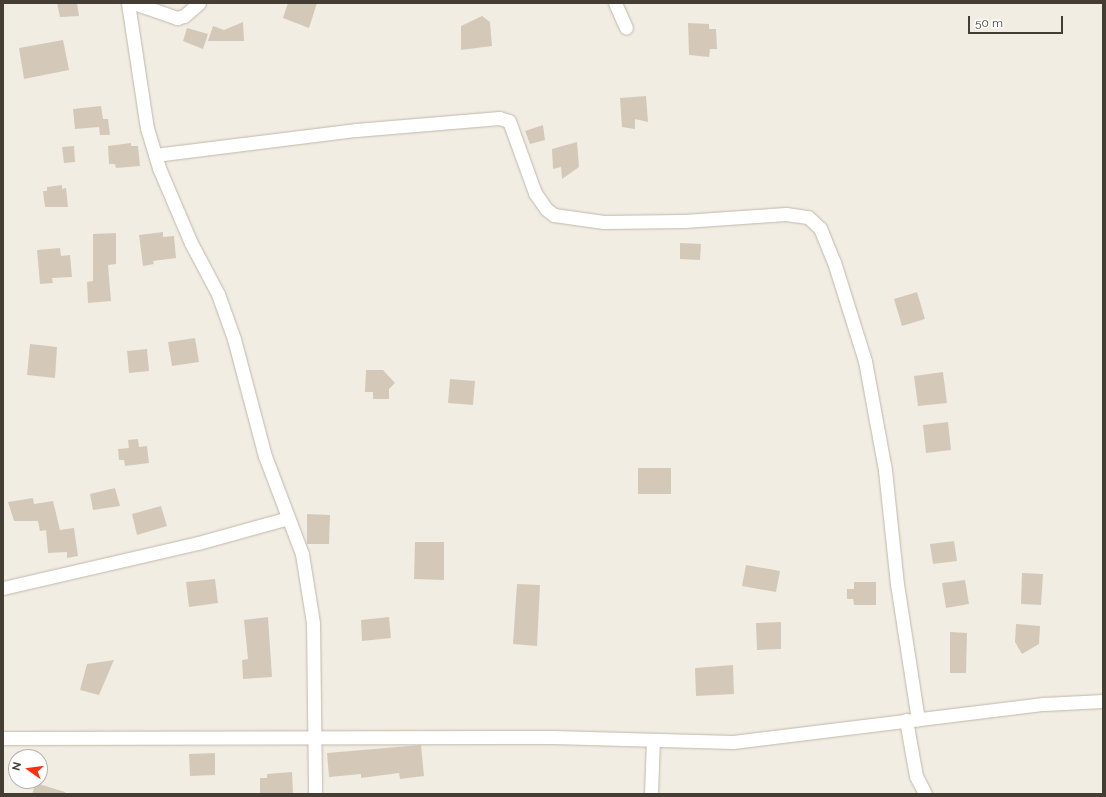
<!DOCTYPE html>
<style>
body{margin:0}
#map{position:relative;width:1106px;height:797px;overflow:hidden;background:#f2ede3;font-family:Raleway,sans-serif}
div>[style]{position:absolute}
.building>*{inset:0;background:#d4c9b9}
.roads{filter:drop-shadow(0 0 1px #c0b8a9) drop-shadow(0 0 1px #c0b8a9)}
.minor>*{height:13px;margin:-6.5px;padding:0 6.5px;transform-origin:6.5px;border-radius:6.5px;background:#fff}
span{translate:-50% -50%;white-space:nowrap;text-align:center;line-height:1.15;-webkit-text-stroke:3px #fff;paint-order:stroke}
.frame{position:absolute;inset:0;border:4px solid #443d33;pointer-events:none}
.north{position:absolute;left:8px;top:749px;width:40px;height:40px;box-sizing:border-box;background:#fff;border:1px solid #b4b1ad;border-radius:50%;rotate:284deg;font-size:11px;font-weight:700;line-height:16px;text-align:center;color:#443d33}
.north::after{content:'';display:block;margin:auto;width:14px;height:18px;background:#fe2f0f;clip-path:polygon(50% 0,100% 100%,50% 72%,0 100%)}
.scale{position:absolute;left:968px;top:16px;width:95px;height:18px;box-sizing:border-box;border:2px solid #443d33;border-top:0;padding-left:5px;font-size:12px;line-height:14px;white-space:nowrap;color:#443d33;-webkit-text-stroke:3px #fff;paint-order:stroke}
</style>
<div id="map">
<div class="building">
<i style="clip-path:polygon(57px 3px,77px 3px,79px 16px,60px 17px)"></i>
<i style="clip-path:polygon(288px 3px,317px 3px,309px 28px,283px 18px)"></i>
<i style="clip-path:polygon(482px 16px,490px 22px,492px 46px,461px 50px,461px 26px)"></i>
<i style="clip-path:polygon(243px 22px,244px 41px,208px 41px,213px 26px,224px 30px)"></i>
<i style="clip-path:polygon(688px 23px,709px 24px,709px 29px,716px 29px,717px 49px,710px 49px,709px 57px,689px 55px)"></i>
<i style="clip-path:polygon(187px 28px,208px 34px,203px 49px,183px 41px)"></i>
<i style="clip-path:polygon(63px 40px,69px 70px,24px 79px,19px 48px)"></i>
<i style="clip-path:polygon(646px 96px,648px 122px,635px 119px,635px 129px,622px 127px,620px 98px)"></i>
<i style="clip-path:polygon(101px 106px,103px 119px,108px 119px,110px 135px,100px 135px,99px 127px,75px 129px,73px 109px)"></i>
<i style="clip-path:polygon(543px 125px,545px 140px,530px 144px,525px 131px)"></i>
<i style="clip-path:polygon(577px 142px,579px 167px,562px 179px,561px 167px,553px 169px,552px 149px)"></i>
<i style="clip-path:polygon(131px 143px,131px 146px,138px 146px,140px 166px,116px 168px,115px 164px,109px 164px,108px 146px)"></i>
<i style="clip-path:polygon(74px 146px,75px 162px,64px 163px,62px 147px)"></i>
<i style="clip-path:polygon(62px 185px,62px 189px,66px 188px,68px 207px,45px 207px,43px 191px,47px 191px,47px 187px)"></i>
<i style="clip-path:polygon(163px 232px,163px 237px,174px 236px,176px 258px,153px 261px,154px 264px,143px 266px,139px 235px)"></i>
<i style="clip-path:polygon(116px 233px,116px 264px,108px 265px,111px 301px,88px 303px,87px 282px,93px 281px,93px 234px)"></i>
<i style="clip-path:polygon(680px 243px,701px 244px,700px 260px,680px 259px)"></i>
<i style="clip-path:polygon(60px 248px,61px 256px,70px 255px,72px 277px,52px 278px,53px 283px,40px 284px,37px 250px)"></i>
<i style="clip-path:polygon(917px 292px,925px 319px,902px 326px,894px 299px)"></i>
<i style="clip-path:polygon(195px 338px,199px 362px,172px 366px,168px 342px)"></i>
<i style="clip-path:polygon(30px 344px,57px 347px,55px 378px,27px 375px)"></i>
<i style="clip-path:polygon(147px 349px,149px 371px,129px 373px,127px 351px)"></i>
<i style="clip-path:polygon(366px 370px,383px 370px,395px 383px,389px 389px,389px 399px,373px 399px,373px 392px,365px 392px)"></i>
<i style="clip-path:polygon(943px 372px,947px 403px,918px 406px,914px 376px)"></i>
<i style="clip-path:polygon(450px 379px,475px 381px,473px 405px,448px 403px)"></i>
<i style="clip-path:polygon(948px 422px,951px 450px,926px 453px,923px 425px)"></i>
<i style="clip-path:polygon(138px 439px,139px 447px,147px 446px,149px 463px,125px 466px,124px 460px,119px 460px,118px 449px,129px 448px,128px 440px)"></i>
<i style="clip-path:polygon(638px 468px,671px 468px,671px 494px,638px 494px)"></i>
<i style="clip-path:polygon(115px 488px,120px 506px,93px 510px,90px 494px)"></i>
<i style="clip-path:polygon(33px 498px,34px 504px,53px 501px,60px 530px,74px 528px,78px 556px,67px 558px,67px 552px,48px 553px,46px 530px,40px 531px,38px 521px,14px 521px,8px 502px)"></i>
<i style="clip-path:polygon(161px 506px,167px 526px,137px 535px,132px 514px)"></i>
<i style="clip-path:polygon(307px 514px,330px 515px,329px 544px,307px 544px)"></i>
<i style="clip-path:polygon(954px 541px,957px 561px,933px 564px,930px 544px)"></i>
<i style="clip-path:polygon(415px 542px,444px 542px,444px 580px,414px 579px)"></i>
<i style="clip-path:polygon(746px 565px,780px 571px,776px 592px,742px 586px)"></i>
<i style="clip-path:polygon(1022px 573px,1043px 574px,1041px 605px,1021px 604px)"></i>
<i style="clip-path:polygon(215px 579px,218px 603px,189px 607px,186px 582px)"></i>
<i style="clip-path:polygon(965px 580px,969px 604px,946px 608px,942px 583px)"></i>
<i style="clip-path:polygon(854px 582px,876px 582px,876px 605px,854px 605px,853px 599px,847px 599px,847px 589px,854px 589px)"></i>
<i style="clip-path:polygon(517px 584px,540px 585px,537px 646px,513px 644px)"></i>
<i style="clip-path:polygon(268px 617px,272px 677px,243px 679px,242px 660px,248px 659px,244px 620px)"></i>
<i style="clip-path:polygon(389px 617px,391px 638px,362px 641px,361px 620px)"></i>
<i style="clip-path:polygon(781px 622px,781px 649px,757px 650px,756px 623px)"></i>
<i style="clip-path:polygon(1016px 624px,1040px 626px,1039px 644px,1022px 654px,1015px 642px)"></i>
<i style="clip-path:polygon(950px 632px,967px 633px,966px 673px,950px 673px)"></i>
<i style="clip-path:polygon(114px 660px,99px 695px,80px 690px,87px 664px)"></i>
<i style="clip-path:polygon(733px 665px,734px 694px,696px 696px,695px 668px)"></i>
<i style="clip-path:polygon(421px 745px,424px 776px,400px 779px,399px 773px,361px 778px,361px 774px,329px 777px,327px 753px)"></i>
<i style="clip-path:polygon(215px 753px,215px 775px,190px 776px,189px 754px)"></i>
<i style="clip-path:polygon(292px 772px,293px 794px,260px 794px,260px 778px,267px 778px,267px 774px)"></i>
<i style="clip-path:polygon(36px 783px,65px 792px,65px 794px,32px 794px)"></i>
</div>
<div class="roads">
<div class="minor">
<i style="left:128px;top:3px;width:126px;rotate:81.4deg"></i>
<i style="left:147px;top:128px;width:42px;rotate:73.3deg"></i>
<i style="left:159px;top:168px;width:82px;rotate:66.9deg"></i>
<i style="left:191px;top:243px;width:58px;rotate:62.1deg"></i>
<i style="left:218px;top:294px;width:48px;rotate:70.4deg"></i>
<i style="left:234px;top:339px;width:121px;rotate:75.2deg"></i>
<i style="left:265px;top:456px;width:105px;rotate:69.3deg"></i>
<i style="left:302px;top:554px;width:70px;rotate:80.9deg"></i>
<i style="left:313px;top:623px;width:171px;rotate:89.3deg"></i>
<i style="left:134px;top:3px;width:46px;rotate:19.2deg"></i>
<i style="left:177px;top:18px;width:7px;rotate:-16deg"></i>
<i style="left:184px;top:16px;width:20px;rotate:-41deg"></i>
<i style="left:615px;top:3px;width:27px;rotate:66deg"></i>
<i style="left:155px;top:155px;width:203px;rotate:-7.1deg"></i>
<i style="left:356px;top:130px;width:144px;rotate:-4.8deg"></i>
<i style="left:499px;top:118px;width:10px;rotate:17deg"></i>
<i style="left:509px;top:121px;width:77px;rotate:70.1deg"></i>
<i style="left:535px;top:193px;width:19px;rotate:55deg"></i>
<i style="left:546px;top:209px;width:10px;rotate:37deg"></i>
<i style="left:554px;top:215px;width:50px;rotate:8deg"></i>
<i style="left:604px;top:222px;width:80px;rotate:-0.7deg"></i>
<i style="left:684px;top:221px;width:102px;rotate:-3.9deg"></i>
<i style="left:786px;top:214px;width:22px;rotate:8deg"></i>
<i style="left:808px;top:217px;width:16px;rotate:43deg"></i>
<i style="left:820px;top:228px;width:37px;rotate:68deg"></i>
<i style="left:834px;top:262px;width:104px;rotate:72.6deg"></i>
<i style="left:865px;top:361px;width:111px;rotate:79.6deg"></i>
<i style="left:885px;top:470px;width:115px;rotate:84deg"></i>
<i style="left:897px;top:584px;width:137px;rotate:81.2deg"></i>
<i style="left:3px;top:588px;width:200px;rotate:-13deg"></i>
<i style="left:198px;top:543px;width:93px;rotate:-15.5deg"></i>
<i style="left:906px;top:720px;width:57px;rotate:79.9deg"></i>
<i style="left:916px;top:776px;width:20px;rotate:63deg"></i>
<i style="left:3px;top:738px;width:549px;rotate:-0.1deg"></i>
<i style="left:552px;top:737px;width:181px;rotate:1.6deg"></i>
<i style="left:733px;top:742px;width:313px;rotate:-7deg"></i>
<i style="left:1044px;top:704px;width:59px;rotate:-2.9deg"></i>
<i style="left:651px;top:794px;width:54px;rotate:-87.9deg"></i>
</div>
</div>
<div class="frame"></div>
<div class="north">N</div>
<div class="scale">50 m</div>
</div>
